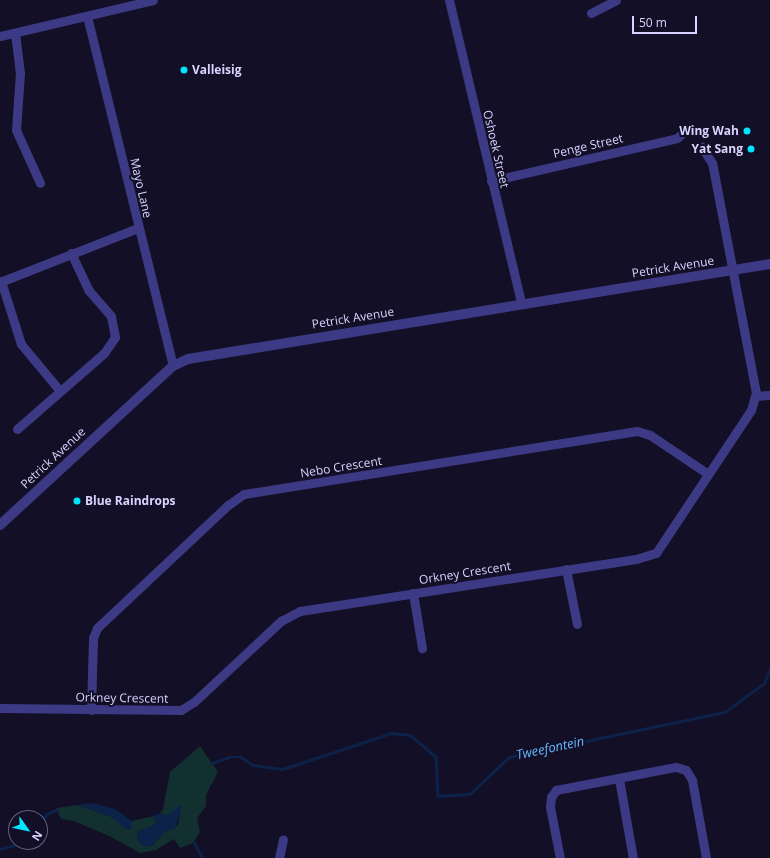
<!DOCTYPE html>
<style>
body{margin:0}
#map{position:relative;width:770px;height:858px;overflow:hidden;background:#130f26;font-family:"Open Sans",sans-serif}
div>[style]{position:absolute}
.green>*{inset:0;background:#12302f}
.water>*{inset:0;background:#0c2248}
.stream>*{height:2.5px;margin:-1.25px;padding:0 1.25px;transform-origin:1.25px;border-radius:1.25px;background:#0c2248}
.minor>*{height:9px;margin:-4.5px;padding:0 4.5px;transform-origin:4.5px;border-radius:4.5px;background:#3d3a85}
.tertiary>*{height:10px;margin:-5px;padding:0 5px;transform-origin:5px;border-radius:5px;background:#3d3a85}
.dots>*{width:11px;height:11px;translate:-50% -50%;box-sizing:border-box;border:2px solid #130f26;border-radius:50%}
span{translate:-50% -50%;white-space:nowrap;text-align:center;line-height:1.15;-webkit-text-stroke:4px #130f26;paint-order:stroke}
.poi-label{font-size:12px;color:#d9d4ff;font-weight:700}
.left{translate:0 -50%;text-align:left}
.right{translate:-100% -50%;text-align:right}
.street-label{font-size:12px;color:#d9d4ff}
.water-label{font-size:13px;color:#62b6ff;font-style:italic}
.north{position:absolute;left:8px;top:810px;width:40px;height:40px;box-sizing:border-box;background:#130f26;border:1px solid #625e7d;border-radius:50%;rotate:123deg;font-size:11px;font-weight:700;line-height:16px;text-align:center;color:#d9d4ff}
.north::after{content:'';display:block;margin:auto;width:14px;height:18px;background:#00e5ff;clip-path:polygon(50% 0,100% 100%,50% 72%,0 100%)}
.scale{position:absolute;left:632px;top:16px;width:65px;height:18px;box-sizing:border-box;border:2px solid #d9d4ff;border-top:0;padding-left:5px;font-size:12px;line-height:14px;white-space:nowrap;color:#d9d4ff;-webkit-text-stroke:3px #130f26;paint-order:stroke}
</style>
<div id="map">
<div class="green">
<i style="clip-path:polygon(200px 746px,218px 772px,206px 795px,206px 806px,197px 818px,200px 832px,193px 843px,180px 848px,174px 839px,156px 850px,140px 853px,109px 836px,74px 821px,61px 819px,56px 808px,77px 805px,112px 817px,129px 830px,132px 821px,154px 816px,156px 822px,153px 826px,137px 832px,151px 847px,163px 833px,178px 825px,181px 806px,167px 816px,160px 813px,163px 809px,170px 772px)"></i>
</div>
<div class="water">
<i style="clip-path:polygon(92px 803px,115px 809px,132px 821px,131px 829px,125px 828px,112px 817px,77px 805px)"></i>
<i style="clip-path:polygon(180px 805px,181px 810px,175px 828px,163px 833px,151px 847px,143px 846px,137px 840px,137px 832px,153px 825px,156px 822px,154px 816px,160px 813px,167px 816px)"></i>
</div>
<div class="stream">
<i style="left:212px;top:763px;width:18px;rotate:-19deg"></i>
<i style="left:229px;top:757px;width:12px"></i>
<i style="left:241px;top:757px;width:14px;rotate:34deg"></i>
<i style="left:253px;top:765px;width:30px;rotate:8deg"></i>
<i style="left:283px;top:769px;width:114px;rotate:-18.4deg"></i>
<i style="left:391px;top:733px;width:19px;rotate:6deg"></i>
<i style="left:410px;top:735px;width:34px;rotate:40deg"></i>
<i style="left:436px;top:757px;width:39px;rotate:87deg"></i>
<i style="left:438px;top:796px;width:32px;rotate:-4deg"></i>
<i style="left:470px;top:794px;width:54px;rotate:-43.5deg"></i>
<i style="left:509px;top:757px;width:221px;rotate:-11.8deg"></i>
<i style="left:725px;top:712px;width:49px;rotate:-36.6deg"></i>
<i style="left:764px;top:683px;width:15px;rotate:-67deg"></i>
<i style="left:40px;top:822px;width:11px;rotate:-49deg"></i>
<i style="left:47px;top:814px;width:10px;rotate:-24deg"></i>
<i style="left:194px;top:842px;width:18px;rotate:61deg"></i>
<i style="left:0;top:849px;width:28px;rotate:-15deg"></i>
</div>
<div class="minor">
<i style="left:449px;top:0;width:311px;rotate:76.6deg"></i>
<i style="left:591px;top:13px;width:28px;rotate:-27deg"></i>
<i style="left:87px;top:16px;width:360px;rotate:76.2deg"></i>
<i style="left:15px;top:33px;width:40px;rotate:82.9deg"></i>
<i style="left:20px;top:73px;width:57px;rotate:94deg"></i>
<i style="left:16px;top:130px;width:58px;rotate:65.6deg"></i>
<i style="left:0;top:36px;width:157px;rotate:-13.2deg"></i>
<i style="left:491px;top:181px;width:191px;rotate:-13deg"></i>
<i style="left:677px;top:138px;width:13px;rotate:-42deg"></i>
<i style="left:1px;top:281px;width:66px;rotate:72.4deg"></i>
<i style="left:21px;top:344px;width:61px;rotate:50.3deg"></i>
<i style="left:0;top:282px;width:148px;rotate:-21.4deg"></i>
<i style="left:755px;top:396px;width:15px;rotate:-4deg"></i>
<i style="left:17px;top:429px;width:116px;rotate:-41.1deg"></i>
<i style="left:104px;top:353px;width:19px;rotate:-55deg"></i>
<i style="left:115px;top:337px;width:21px;rotate:-101deg"></i>
<i style="left:111px;top:316px;width:33px;rotate:-131deg"></i>
<i style="left:89px;top:291px;width:42px;rotate:-115.3deg"></i>
<i style="left:566px;top:569px;width:56px;rotate:78.7deg"></i>
<i style="left:413px;top:593px;width:56px;rotate:80.7deg"></i>
<i style="left:0;top:708px;width:181px;rotate:0.6deg"></i>
<i style="left:181px;top:710px;width:15px;rotate:-32deg"></i>
<i style="left:194px;top:702px;width:119px;rotate:-43deg"></i>
<i style="left:281px;top:621px;width:21px;rotate:-28deg"></i>
<i style="left:300px;top:611px;width:340px;rotate:-8.8deg"></i>
<i style="left:636px;top:559px;width:21px;rotate:-17deg"></i>
<i style="left:656px;top:553px;width:172px;rotate:-56.4deg"></i>
<i style="left:751px;top:410px;width:18px;rotate:-74deg"></i>
<i style="left:756px;top:393px;width:234px;rotate:-100.8deg"></i>
<i style="left:712px;top:163px;width:20px;rotate:-123deg"></i>
<i style="left:91px;top:710px;width:72px;rotate:-88.4deg"></i>
<i style="left:93px;top:638px;width:11px;rotate:-68deg"></i>
<i style="left:97px;top:628px;width:180px;rotate:-43.2deg"></i>
<i style="left:228px;top:505px;width:19px;rotate:-35deg"></i>
<i style="left:244px;top:494px;width:398px;rotate:-9.1deg"></i>
<i style="left:637px;top:431px;width:14px;rotate:17deg"></i>
<i style="left:650px;top:435px;width:70px;rotate:33.9deg"></i>
<i style="left:619px;top:779px;width:80px;rotate:80deg"></i>
<i style="left:279px;top:858px;width:19px;rotate:-78deg"></i>
<i style="left:560px;top:858px;width:52px;rotate:-101.1deg"></i>
<i style="left:550px;top:807px;width:10px;rotate:-84deg"></i>
<i style="left:551px;top:797px;width:9px;rotate:-54deg"></i>
<i style="left:556px;top:790px;width:122px;rotate:-10.9deg"></i>
<i style="left:676px;top:767px;width:10px;rotate:17deg"></i>
<i style="left:686px;top:770px;width:12px;rotate:59deg"></i>
<i style="left:692px;top:780px;width:79px;rotate:79.8deg"></i>
</div>
<div class="tertiary">
<i style="left:0;top:525px;width:235px;rotate:-42.6deg"></i>
<i style="left:173px;top:366px;width:17px;rotate:-25deg"></i>
<i style="left:188px;top:359px;width:590px;rotate:-9.27deg"></i>
</div>
<div class="dots">
<i style="left:184px;top:70px;background:#00e5ff"></i>
<i style="left:747px;top:131px;background:#00e5ff"></i>
<i style="left:751px;top:149px;background:#00e5ff"></i>
<i style="left:77px;top:501px;background:#00e5ff"></i>
</div>
<div class="poi-label">
<span class="left" style="left:192px;top:70px">Valleisig</span>
<span class="right" style="left:739px;top:131px">Wing Wah</span>
<span class="right" style="left:743px;top:149px">Yat Sang</span>
<span class="left" style="left:85px;top:501px">Blue Raindrops</span>
</div>
<div class="street-label">
<span style="left:588px;top:146px;rotate:-13deg">Penge Street</span>
<span style="left:496px;top:149px;rotate:77deg">Oshoek Street</span>
<span style="left:141px;top:188px;rotate:77deg">Mayo Lane</span>
<span style="left:673px;top:267px;rotate:-9deg">Petrick Avenue</span>
<span style="left:353px;top:318px;rotate:-9deg">Petrick Avenue</span>
<span style="left:53px;top:458px;rotate:-43deg">Petrick Avenue</span>
<span style="left:341px;top:467px;rotate:-9deg">Nebo Crescent</span>
<span style="left:465px;top:573px;rotate:-9deg">Orkney Crescent</span>
<span style="left:122px;top:698px;rotate:1deg">Orkney Crescent</span>
</div>
<div class="water-label">
<span style="left:550px;top:748px;rotate:-12deg">Tweefontein</span>
</div>
<div class="north">N</div>
<div class="scale">50 m</div>
</div>
